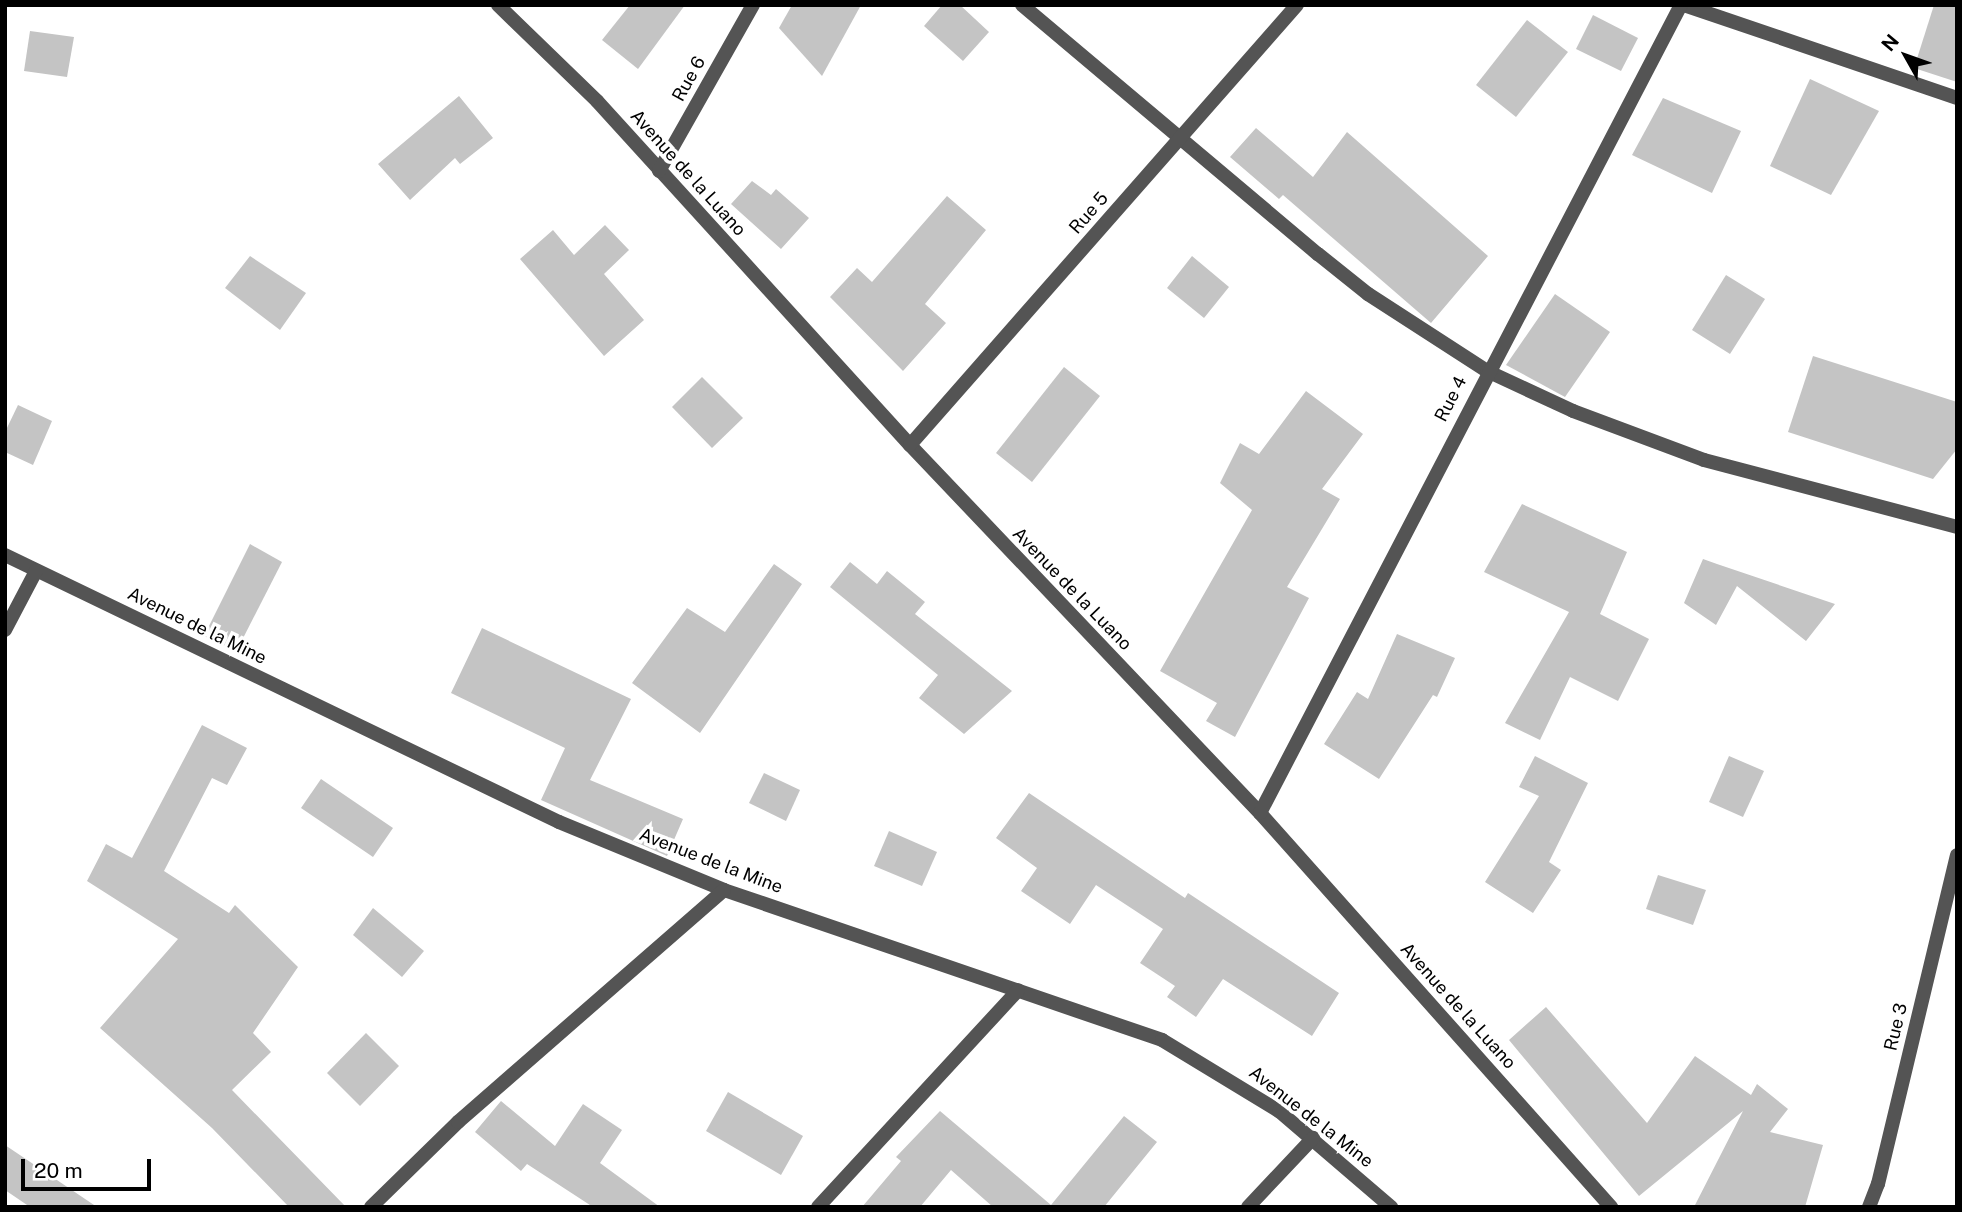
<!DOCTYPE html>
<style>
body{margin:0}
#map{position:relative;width:1962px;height:1212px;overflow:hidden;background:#fff;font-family:"Public Sans",sans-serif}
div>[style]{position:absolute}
.building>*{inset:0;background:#c4c4c4}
.street>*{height:14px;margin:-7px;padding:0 7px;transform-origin:7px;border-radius:7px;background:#545454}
span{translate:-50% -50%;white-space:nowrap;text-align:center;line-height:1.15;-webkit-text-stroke:7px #fff;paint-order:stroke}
.street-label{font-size:18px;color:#000}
.frame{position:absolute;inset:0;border:7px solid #000;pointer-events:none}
.north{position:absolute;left:1871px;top:21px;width:70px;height:70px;-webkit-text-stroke:5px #fff;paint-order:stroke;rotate:310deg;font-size:19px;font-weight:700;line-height:28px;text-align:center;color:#000}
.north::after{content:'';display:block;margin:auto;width:24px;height:32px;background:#000;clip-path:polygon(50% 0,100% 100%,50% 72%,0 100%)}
.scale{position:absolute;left:21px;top:1159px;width:130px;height:32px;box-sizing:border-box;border:4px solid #000;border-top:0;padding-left:9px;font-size:21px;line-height:24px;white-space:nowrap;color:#000;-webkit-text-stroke:5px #fff;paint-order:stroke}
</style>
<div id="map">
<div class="building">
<i style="clip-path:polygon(630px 5px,685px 5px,638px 69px,602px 40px)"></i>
<i style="clip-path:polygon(792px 5px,861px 5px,822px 76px,779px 28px)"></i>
<i style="clip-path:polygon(942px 5px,960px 5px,989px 32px,963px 61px,924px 26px)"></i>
<i style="clip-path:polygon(1934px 5px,1957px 5px,1957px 82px,1914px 68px)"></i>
<i style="clip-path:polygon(1593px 15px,1638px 38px,1621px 71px,1576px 49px)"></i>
<i style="clip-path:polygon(1527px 20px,1568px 52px,1516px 117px,1476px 85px)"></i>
<i style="clip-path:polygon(30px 31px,74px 37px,67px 77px,24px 71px)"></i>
<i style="clip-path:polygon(1810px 79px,1879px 111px,1831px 195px,1770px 166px)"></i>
<i style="clip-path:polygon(459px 96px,493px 138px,460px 164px,455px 158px,410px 200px,378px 164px)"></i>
<i style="clip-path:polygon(1663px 98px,1741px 131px,1712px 193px,1632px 155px)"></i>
<i style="clip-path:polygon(1256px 128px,1313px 177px,1347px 132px,1488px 256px,1431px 323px,1283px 195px,1279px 199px,1230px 157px)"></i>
<i style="clip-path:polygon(752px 181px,771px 195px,776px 189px,809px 218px,781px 249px,731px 204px)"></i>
<i style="clip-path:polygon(947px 196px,986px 230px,925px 304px,946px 323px,903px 371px,830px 297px,857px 268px,872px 282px)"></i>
<i style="clip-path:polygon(605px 225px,629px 250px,604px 274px,644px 320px,604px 356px,520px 259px,553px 230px,574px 255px)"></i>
<i style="clip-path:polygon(250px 256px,306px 293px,280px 330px,225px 288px)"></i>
<i style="clip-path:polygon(1192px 256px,1229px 287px,1204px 318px,1167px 288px)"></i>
<i style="clip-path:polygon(1726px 275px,1765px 299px,1730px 354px,1692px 330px)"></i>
<i style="clip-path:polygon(1555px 294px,1610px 332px,1565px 397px,1506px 365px)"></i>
<i style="clip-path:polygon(1813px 356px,1957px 402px,1957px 449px,1933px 479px,1788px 432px)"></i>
<i style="clip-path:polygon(1064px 367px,1100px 396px,1032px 482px,996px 453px)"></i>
<i style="clip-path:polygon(702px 377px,743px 418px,712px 448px,672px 407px)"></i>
<i style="clip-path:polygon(1306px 391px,1363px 434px,1322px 489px,1340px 499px,1287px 587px,1309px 598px,1235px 737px,1206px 721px,1217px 703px,1160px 671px,1252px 510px,1220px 483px,1240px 443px,1259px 454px)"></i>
<i style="clip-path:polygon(18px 405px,52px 421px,33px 465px,5px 452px,5px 432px)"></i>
<i style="clip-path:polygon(1522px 504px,1627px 552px,1600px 614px,1649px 639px,1618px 701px,1570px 677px,1540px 740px,1505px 723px,1569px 612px,1484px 572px)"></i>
<i style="clip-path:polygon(250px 544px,282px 562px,236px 652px,204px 636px)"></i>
<i style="clip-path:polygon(1703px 559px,1717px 564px,1835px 604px,1806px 641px,1737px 586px,1716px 625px,1684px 603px)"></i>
<i style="clip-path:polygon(850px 562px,877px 584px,887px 571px,925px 602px,915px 614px,1012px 691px,964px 734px,919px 698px,938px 675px,830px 587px)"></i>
<i style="clip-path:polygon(774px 564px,802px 584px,700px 733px,632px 683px,687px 608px,725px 632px)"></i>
<i style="clip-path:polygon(482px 628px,631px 699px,590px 780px,683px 819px,667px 856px,541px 800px,565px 748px,451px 693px)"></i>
<i style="clip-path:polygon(1397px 634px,1455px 658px,1437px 697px,1433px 695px,1379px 779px,1324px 744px,1357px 692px,1368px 699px)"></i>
<i style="clip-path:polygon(202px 725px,247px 748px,227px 785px,212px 778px,164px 871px,229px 913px,235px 905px,298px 967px,253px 1033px,271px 1052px,232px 1090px,346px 1207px,289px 1207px,212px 1128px,100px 1028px,178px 939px,87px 881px,106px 844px,132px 858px)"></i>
<i style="clip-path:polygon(1535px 756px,1588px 783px,1549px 862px,1561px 870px,1533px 913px,1485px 882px,1539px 796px,1519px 787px)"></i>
<i style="clip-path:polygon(1729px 756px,1764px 771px,1743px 817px,1709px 802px)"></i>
<i style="clip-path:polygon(764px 773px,800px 790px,786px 821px,749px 803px)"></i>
<i style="clip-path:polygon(321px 779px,393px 828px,373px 857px,301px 808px)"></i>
<i style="clip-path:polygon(1029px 793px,1185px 898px,1188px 893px,1339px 993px,1312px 1036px,1223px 979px,1196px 1017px,1167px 997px,1175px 986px,1140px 963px,1163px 929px,1096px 885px,1070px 924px,1021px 891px,1037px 868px,996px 838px)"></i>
<i style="clip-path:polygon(889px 831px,937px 852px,922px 886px,874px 866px)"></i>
<i style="clip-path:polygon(1658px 875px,1706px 890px,1693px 925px,1646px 909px)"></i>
<i style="clip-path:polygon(373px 908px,424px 951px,402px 977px,353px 935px)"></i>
<i style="clip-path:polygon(1546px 1007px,1647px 1123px,1695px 1056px,1751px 1095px,1757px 1084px,1788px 1109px,1770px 1132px,1823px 1145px,1805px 1207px,1694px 1207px,1743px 1111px,1639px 1196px,1509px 1040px)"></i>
<i style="clip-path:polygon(366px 1033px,399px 1066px,360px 1106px,327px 1073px)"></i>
<i style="clip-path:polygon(728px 1092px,803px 1136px,781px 1175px,706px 1131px)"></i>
<i style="clip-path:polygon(501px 1101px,555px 1146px,583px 1104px,622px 1130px,600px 1163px,660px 1207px,593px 1207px,527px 1164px,521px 1171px,475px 1132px)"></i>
<i style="clip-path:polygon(940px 1111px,1051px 1205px,1124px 1116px,1157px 1142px,1104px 1207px,993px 1207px,951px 1170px,920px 1207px,862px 1207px,901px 1161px,896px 1157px)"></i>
<i style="clip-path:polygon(5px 1145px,97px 1207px,30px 1207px,5px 1190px)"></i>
</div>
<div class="street">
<i style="left:498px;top:5px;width:138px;rotate:44.1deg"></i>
<i style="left:597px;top:101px;width:465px;rotate:47.7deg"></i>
<i style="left:910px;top:445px;width:508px;rotate:46.44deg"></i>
<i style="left:1260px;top:813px;width:528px;rotate:48.3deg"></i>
<i style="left:1022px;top:5px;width:387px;rotate:40.1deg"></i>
<i style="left:1318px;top:254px;width:64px;rotate:38.7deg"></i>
<i style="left:1368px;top:294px;width:142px;rotate:32.9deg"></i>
<i style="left:1487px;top:371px;width:95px;rotate:24.9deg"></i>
<i style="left:1573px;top:411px;width:140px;rotate:20.5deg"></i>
<i style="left:1704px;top:460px;width:262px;rotate:14.8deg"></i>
<i style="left:1684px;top:5px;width:288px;rotate:18.8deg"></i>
<i style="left:659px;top:171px;width:191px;rotate:-60.5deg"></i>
<i style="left:910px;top:445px;width:586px;rotate:-48.67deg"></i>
<i style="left:5px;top:555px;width:615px;rotate:25.73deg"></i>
<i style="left:559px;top:822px;width:178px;rotate:22.4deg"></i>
<i style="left:724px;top:890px;width:463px;rotate:18.9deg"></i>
<i style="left:1162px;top:1040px;width:137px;rotate:31.3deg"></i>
<i style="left:1279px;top:1111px;width:148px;rotate:40.6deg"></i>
<i style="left:5px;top:630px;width:67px;rotate:-62.3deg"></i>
<i style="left:1260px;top:813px;width:911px;rotate:-62.48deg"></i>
<i style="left:371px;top:1207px;width:122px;rotate:-44.3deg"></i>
<i style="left:458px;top:1122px;width:353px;rotate:-41.1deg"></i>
<i style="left:818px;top:1207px;width:295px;rotate:-47.3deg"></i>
<i style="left:1248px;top:1207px;width:95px;rotate:-46.7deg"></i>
<i style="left:1869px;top:1207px;width:25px;rotate:-69deg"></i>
<i style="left:1878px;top:1184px;width:338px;rotate:-76.5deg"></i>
</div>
<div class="street-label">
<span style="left:689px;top:79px;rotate:-61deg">Rue 6</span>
<span style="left:688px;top:173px;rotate:48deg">Avenue de la Luano</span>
<span style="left:1089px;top:213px;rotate:-49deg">Rue 5</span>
<span style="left:1451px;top:399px;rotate:-63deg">Rue 4</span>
<span style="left:1072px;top:589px;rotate:46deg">Avenue de la Luano</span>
<span style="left:197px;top:626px;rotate:26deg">Avenue de la Mine</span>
<span style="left:711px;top:861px;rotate:21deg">Avenue de la Mine</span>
<span style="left:1458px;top:1006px;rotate:48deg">Avenue de la Luano</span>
<span style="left:1896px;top:1027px;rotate:-77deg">Rue 3</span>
<span style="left:1311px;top:1117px;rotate:38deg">Avenue de la Mine</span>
</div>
<div class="frame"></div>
<div class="north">N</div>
<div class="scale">20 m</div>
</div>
